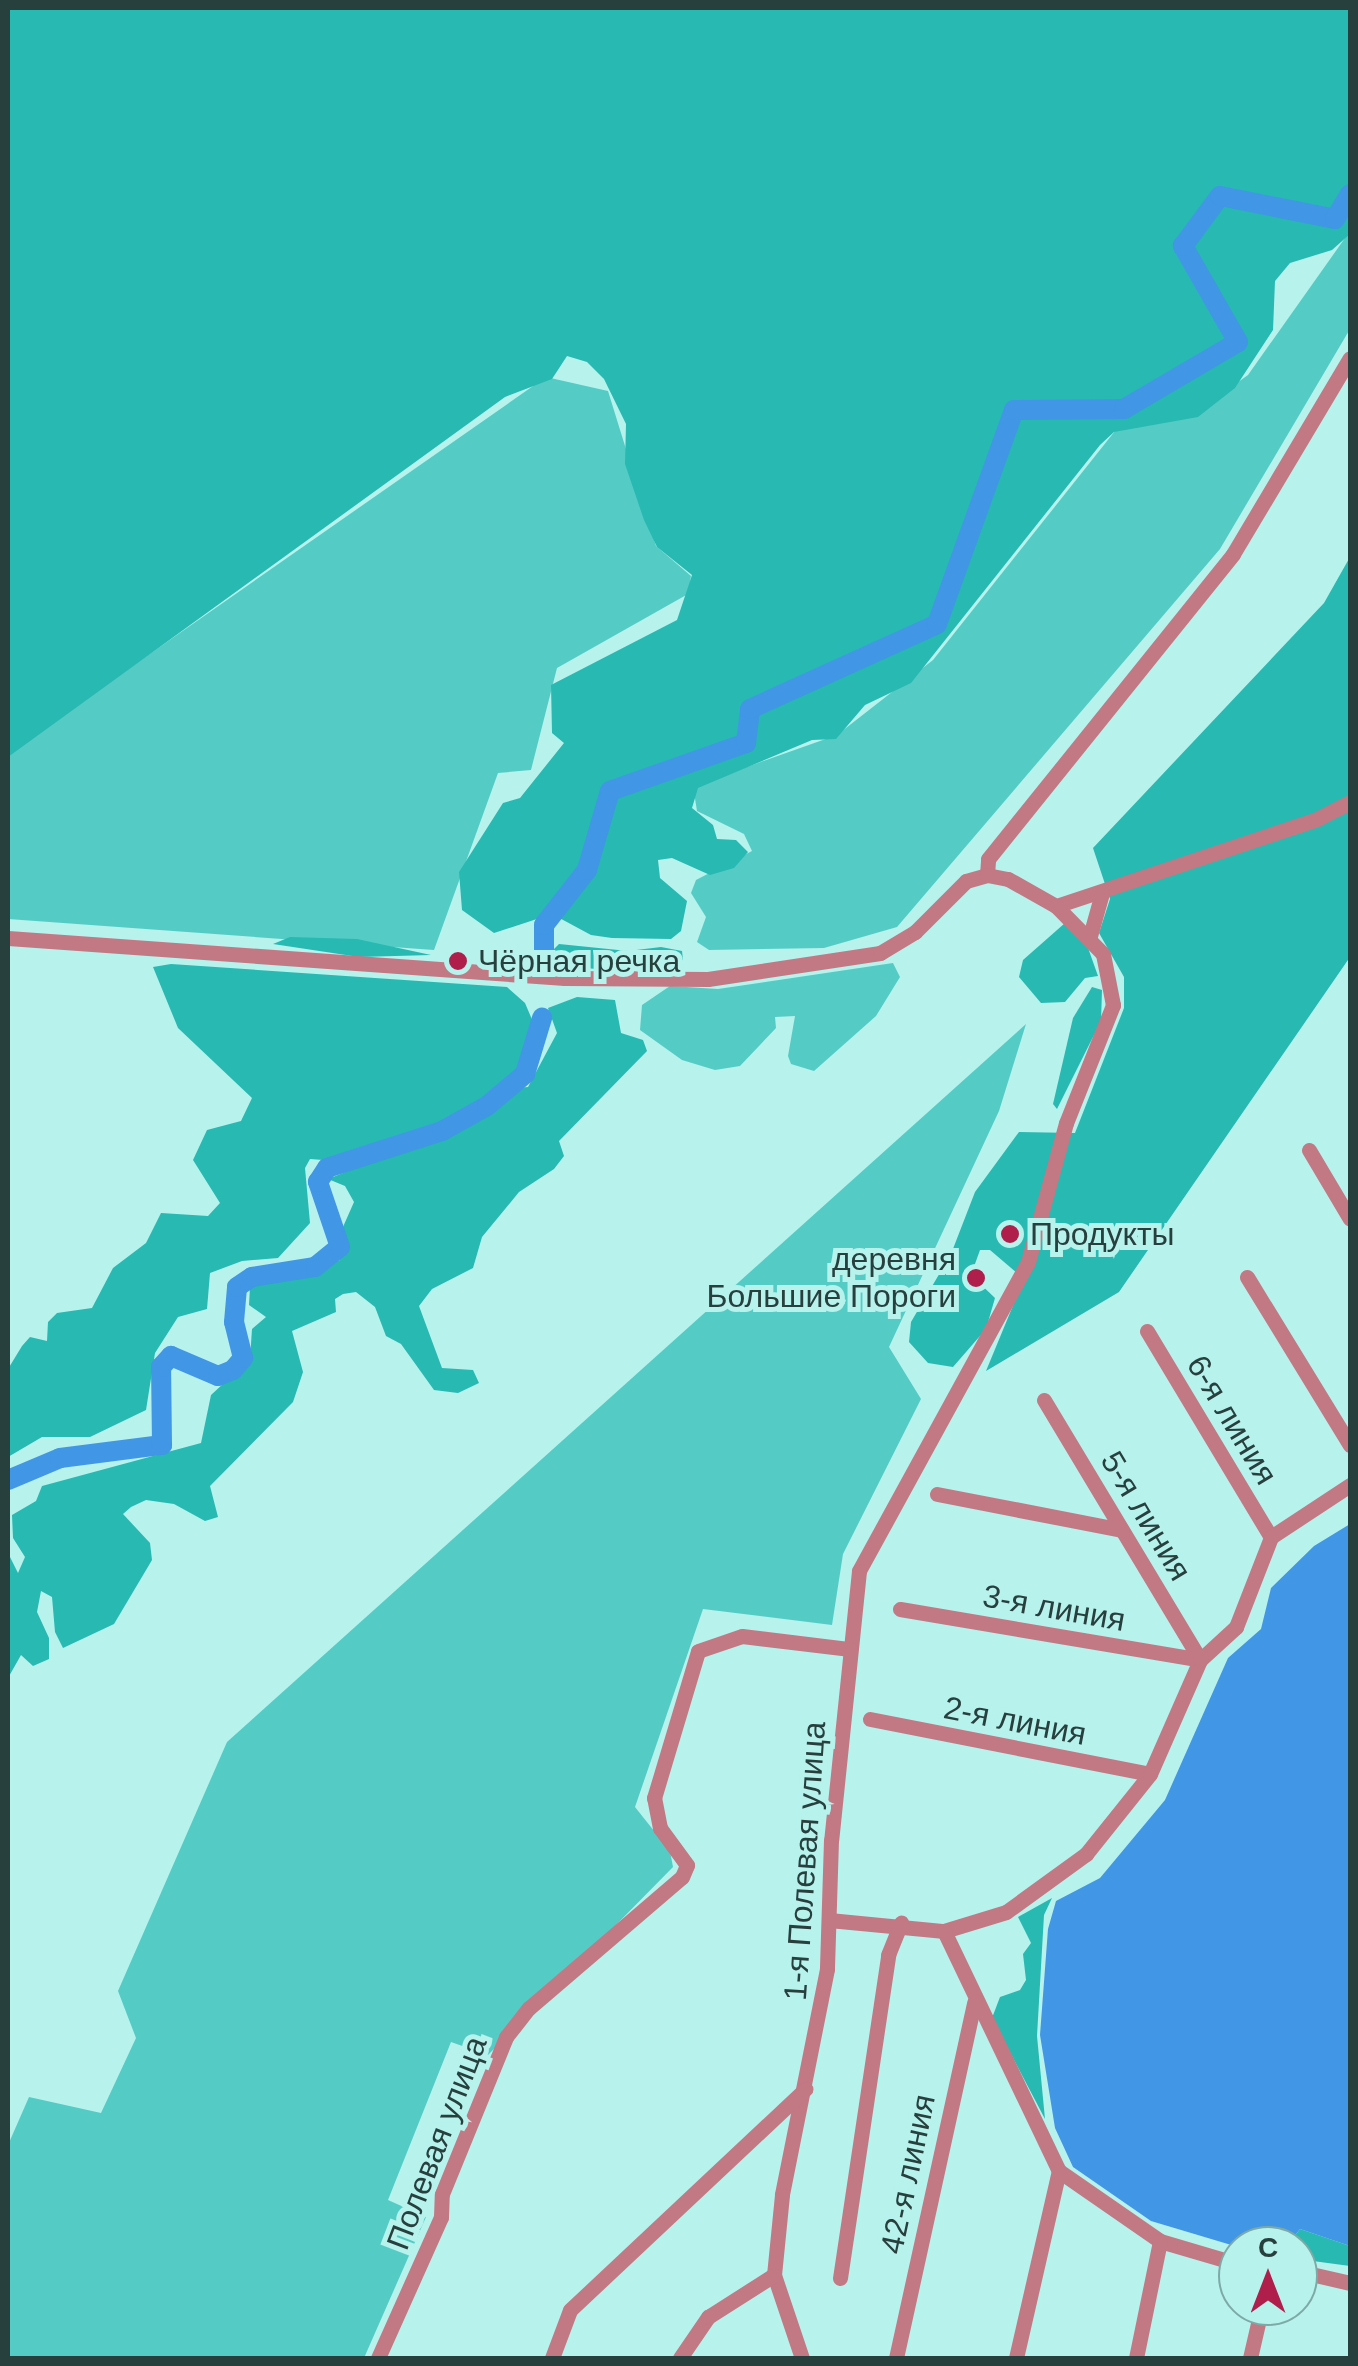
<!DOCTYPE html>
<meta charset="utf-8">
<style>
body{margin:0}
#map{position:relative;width:1358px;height:2366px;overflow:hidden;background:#b7f2ed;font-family:Arial,sans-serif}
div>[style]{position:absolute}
.green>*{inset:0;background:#54ccc5}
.forest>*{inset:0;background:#28b9b2}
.water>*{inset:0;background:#4196e6}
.river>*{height:20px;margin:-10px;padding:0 10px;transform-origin:10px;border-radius:10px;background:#4196e6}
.minor>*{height:15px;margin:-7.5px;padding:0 7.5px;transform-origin:7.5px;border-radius:7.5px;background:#c27984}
.dots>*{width:28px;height:28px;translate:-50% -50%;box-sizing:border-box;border:5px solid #b7f2ed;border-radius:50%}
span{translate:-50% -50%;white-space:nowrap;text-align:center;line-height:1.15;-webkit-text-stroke:10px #b7f2ed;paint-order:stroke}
.poi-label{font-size:32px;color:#273f3d}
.left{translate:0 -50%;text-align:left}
.right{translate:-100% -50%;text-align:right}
.street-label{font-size:32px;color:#273f3d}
.frame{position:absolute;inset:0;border:10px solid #273f3d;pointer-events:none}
.north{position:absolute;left:1218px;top:2226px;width:100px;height:100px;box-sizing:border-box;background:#b7f2ed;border:2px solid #7daaa7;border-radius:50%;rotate:0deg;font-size:28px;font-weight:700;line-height:40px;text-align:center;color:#273f3d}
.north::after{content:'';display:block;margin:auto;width:35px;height:45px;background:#b01f4c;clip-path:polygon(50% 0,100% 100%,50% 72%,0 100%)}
</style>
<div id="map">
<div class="green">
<i style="clip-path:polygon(1350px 231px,1350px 329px,1220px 549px,897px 927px,824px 948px,709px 950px,697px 942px,706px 917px,691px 893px,696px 880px,752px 851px,744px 834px,697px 811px,693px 786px,837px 735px,933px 660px,1115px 431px,1191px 416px,1248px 375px)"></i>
<i style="clip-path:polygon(546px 377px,608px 391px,656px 546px,691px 576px,688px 594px,557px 668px,531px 770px,498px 773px,434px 950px,8px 919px,8px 753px)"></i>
<i style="clip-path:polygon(893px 963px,900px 977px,876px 1016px,814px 1071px,791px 1064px,788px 1056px,795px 1016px,775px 1017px,776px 1028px,740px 1066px,715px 1070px,682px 1060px,640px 1030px,642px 1005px,670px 986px,718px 989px)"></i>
<i style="clip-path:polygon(1026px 1024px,999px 1111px,889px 1347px,921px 1399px,843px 1554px,832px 1625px,703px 1609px,635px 1807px,670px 1851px,673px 1867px,488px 2055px,451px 2042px,388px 2200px,426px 2217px,364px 2358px,8px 2358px,8px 2145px,29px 2097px,101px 2113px,136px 2038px,118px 1991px,227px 1742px)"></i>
</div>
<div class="forest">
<i style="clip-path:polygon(8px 8px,1350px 8px,1350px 234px,1332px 250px,1290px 263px,1275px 281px,1273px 330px,1235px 388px,1198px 417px,1114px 432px,1100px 445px,911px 683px,865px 705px,836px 739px,812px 740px,698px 788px,692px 808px,713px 825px,717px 839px,736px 840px,748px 852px,734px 868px,710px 875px,672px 858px,658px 860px,660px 878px,687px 901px,681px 931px,671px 939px,612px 938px,591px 935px,552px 914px,494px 933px,462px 910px,459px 872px,503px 803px,520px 798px,564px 743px,552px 733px,551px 685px,677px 620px,692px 575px,657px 547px,644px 520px,625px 464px,626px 424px,604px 379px,587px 362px,567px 356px,552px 379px,505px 397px,8px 757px)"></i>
<i style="clip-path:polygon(1350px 557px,1350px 957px,1119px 1292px,986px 1371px,1024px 1279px,990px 1250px,980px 1250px,971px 1275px,995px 1298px,986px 1329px,953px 1367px,928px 1363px,909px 1342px,911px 1322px,951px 1254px,975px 1192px,1019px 1132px,1075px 1133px,1124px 1008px,1124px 977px,1099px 933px,1110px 899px,1093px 848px,1324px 603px)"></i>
<i style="clip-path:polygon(1065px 923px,1087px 945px,1098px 976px,1085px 978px,1065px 1002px,1041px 1003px,1019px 977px,1023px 960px)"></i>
<i style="clip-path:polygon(290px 937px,357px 939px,431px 955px,359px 957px,273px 944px)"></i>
<i style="clip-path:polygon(559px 944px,628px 951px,661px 947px,682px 951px,683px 960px,634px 972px,572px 967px,549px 954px)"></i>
<i style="clip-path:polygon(171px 964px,507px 987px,525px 1003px,536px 1029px,535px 1054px,509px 1086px,517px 1088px,528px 1087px,557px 1033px,548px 1008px,577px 997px,615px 1000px,621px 1033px,643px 1040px,647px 1051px,559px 1141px,564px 1156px,554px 1169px,519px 1192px,482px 1237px,473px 1268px,432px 1289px,419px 1306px,442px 1368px,473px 1370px,479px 1383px,458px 1393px,434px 1390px,401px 1344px,386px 1336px,375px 1307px,356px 1292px,343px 1294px,335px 1299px,336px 1312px,292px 1331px,303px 1372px,293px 1402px,210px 1486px,218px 1517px,205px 1521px,174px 1504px,146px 1500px,131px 1507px,123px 1514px,150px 1543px,152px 1560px,114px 1624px,63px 1648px,55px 1632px,52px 1597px,41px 1591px,37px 1612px,49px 1638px,49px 1659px,33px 1666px,21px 1655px,8px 1678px,8px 1553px,18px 1573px,25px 1557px,13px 1538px,12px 1515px,36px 1501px,42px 1486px,201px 1443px,211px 1395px,250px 1359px,252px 1329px,266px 1317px,249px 1305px,250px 1287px,340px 1260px,339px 1236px,354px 1202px,345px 1186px,328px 1179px,353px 1169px,350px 1162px,310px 1159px,305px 1168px,310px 1223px,278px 1258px,242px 1261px,210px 1273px,207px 1309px,178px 1317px,155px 1353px,146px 1410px,90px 1437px,42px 1437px,8px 1457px,8px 1369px,22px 1346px,30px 1337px,47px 1341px,48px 1322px,57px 1313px,92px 1308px,113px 1268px,146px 1243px,161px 1213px,208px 1216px,220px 1203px,193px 1160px,207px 1130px,241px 1121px,252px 1098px,178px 1028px,153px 967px)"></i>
<i style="clip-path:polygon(1092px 987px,1102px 990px,1101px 1021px,1057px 1109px,1053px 1104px,1073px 1018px)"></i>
<i style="clip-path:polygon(1052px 1898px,1044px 1915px,1037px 2036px,1045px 2119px,992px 2018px,1000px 1997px,1020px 1990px,1026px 1980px,1023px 1954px,1031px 1943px,1018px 1917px)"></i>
<i style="clip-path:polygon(1300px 2229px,1350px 2246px,1350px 2266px,1298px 2259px,1298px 2246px,1287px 2246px)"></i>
</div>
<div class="water">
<i style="clip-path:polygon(1350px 1524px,1350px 2246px,1300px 2229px,1287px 2246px,1238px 2247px,1151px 2221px,1073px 2167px,1055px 2128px,1040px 2035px,1048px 1929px,1056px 1901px,1100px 1878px,1165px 1800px,1228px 1658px,1261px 1629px,1271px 1588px,1314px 1546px)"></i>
</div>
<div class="river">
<i style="left:544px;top:970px;width:45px;rotate:-90deg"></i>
<i style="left:544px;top:925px;width:70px;rotate:-52deg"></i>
<i style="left:587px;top:870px;width:82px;rotate:-73.8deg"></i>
<i style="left:610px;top:791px;width:144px;rotate:-19.4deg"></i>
<i style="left:746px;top:743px;width:34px;rotate:-83deg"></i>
<i style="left:750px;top:709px;width:205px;rotate:-24.4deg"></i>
<i style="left:937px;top:624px;width:227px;rotate:-70.2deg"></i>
<i style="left:1014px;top:410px;width:110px;rotate:-0.5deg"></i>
<i style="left:1124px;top:409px;width:132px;rotate:-30.4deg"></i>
<i style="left:1238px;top:342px;width:111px;rotate:-119.8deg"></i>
<i style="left:1183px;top:246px;width:62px;rotate:-53.5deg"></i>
<i style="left:1220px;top:196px;width:117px;rotate:11.3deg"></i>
<i style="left:1335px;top:219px;width:29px;rotate:-59deg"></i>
<i style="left:8px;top:1480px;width:56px;rotate:-22.9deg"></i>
<i style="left:60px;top:1458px;width:103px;rotate:-7.3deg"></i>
<i style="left:162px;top:1445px;width:78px;rotate:-90.7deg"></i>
<i style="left:161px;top:1367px;width:15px;rotate:-48deg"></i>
<i style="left:171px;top:1356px;width:51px;rotate:23.1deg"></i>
<i style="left:218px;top:1376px;width:16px;rotate:-22deg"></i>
<i style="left:233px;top:1370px;width:16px;rotate:-50deg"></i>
<i style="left:243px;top:1358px;width:37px;rotate:-104deg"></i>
<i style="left:234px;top:1322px;width:35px;rotate:-85deg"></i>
<i style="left:237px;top:1287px;width:18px;rotate:-34deg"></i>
<i style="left:252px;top:1277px;width:64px;rotate:-9deg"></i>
<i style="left:315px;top:1267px;width:32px;rotate:-39deg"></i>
<i style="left:340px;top:1247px;width:69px;rotate:-108.7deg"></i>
<i style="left:318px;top:1182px;width:17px;rotate:-57deg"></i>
<i style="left:327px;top:1168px;width:121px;rotate:-17.8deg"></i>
<i style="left:442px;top:1131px;width:51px;rotate:-29.1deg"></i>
<i style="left:487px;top:1106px;width:50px;rotate:-40.1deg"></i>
<i style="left:525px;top:1074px;width:59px;rotate:-73.1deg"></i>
</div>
<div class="minor">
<i style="left:987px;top:875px;width:16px;rotate:-86deg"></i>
<i style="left:988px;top:859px;width:391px;rotate:-51.2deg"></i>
<i style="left:1233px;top:554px;width:228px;rotate:-59.2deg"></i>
<i style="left:1056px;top:906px;width:273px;rotate:-18.4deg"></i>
<i style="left:1315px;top:820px;width:39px;rotate:-27deg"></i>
<i style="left:1090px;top:936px;width:45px;rotate:-74.4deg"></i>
<i style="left:8px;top:938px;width:558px;rotate:4.11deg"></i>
<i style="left:565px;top:978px;width:143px;rotate:0.4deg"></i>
<i style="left:708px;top:979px;width:174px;rotate:-8.6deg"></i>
<i style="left:880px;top:953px;width:41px;rotate:-31deg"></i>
<i style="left:915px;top:932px;width:72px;rotate:-45deg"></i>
<i style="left:966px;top:881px;width:22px;rotate:-16deg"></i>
<i style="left:987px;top:875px;width:21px;rotate:11deg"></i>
<i style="left:1008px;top:879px;width:55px;rotate:29.4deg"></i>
<i style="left:1056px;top:906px;width:67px;rotate:45.6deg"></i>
<i style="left:1103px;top:954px;width:52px;rotate:78.9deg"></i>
<i style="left:1113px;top:1005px;width:127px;rotate:111.7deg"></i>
<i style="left:1066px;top:1123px;width:144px;rotate:105.3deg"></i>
<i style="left:1028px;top:1262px;width:352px;rotate:118.7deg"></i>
<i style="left:859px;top:1571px;width:270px;rotate:95.9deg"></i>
<i style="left:831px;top:1840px;width:129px;rotate:91.8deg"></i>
<i style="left:827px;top:1969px;width:230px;rotate:101.3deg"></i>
<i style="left:782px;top:2195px;width:80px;rotate:95.7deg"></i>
<i style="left:774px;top:2275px;width:88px;rotate:71.4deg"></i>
<i style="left:1309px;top:1150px;width:80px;rotate:59.3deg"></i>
<i style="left:1247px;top:1277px;width:197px;rotate:58.5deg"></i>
<i style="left:1147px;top:1331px;width:240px;rotate:59deg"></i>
<i style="left:1044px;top:1400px;width:303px;rotate:59deg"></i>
<i style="left:937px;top:1494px;width:188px;rotate:11deg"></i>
<i style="left:900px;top:1609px;width:304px;rotate:9.6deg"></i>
<i style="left:870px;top:1719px;width:285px;rotate:11.1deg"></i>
<i style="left:829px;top:1920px;width:116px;rotate:5.5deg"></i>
<i style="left:944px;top:1931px;width:65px;rotate:-17deg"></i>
<i style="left:1006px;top:1912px;width:99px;rotate:-35.9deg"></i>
<i style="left:1086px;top:1854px;width:102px;rotate:-51.3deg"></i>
<i style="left:1150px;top:1774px;width:124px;rotate:-66.3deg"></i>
<i style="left:1200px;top:1660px;width:49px;rotate:-42.5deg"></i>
<i style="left:1236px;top:1627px;width:97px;rotate:-68.7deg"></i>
<i style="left:1271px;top:1537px;width:95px;rotate:-33.4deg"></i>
<i style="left:944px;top:1931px;width:266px;rotate:64.4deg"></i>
<i style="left:1059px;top:2171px;width:123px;rotate:34.7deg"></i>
<i style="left:1160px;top:2241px;width:81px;rotate:16.4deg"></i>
<i style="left:1298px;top:2271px;width:53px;rotate:13deg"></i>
<i style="left:840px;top:2278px;width:327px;rotate:-81.5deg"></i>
<i style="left:888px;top:1955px;width:35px;rotate:-68deg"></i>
<i style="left:378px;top:2358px;width:154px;rotate:-65.9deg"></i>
<i style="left:441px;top:2217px;width:23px;rotate:-88deg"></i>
<i style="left:442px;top:2194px;width:170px;rotate:-67.8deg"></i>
<i style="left:506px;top:2037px;width:37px;rotate:-52deg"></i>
<i style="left:529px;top:2008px;width:201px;rotate:-40.6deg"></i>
<i style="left:682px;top:1877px;width:13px;rotate:-67deg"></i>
<i style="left:687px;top:1865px;width:46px;rotate:-126.1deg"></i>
<i style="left:660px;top:1828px;width:31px;rotate:-101deg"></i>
<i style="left:654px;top:1798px;width:153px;rotate:-73.3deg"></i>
<i style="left:698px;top:1651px;width:46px;rotate:-18.8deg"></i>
<i style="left:742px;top:1636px;width:109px;rotate:6.9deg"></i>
<i style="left:552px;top:2358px;width:51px;rotate:-69.4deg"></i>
<i style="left:570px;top:2310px;width:323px;rotate:-43.2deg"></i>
<i style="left:680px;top:2358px;width:50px;rotate:-55.7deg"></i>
<i style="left:708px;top:2317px;width:78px;rotate:-32.5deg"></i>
<i style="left:896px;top:2358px;width:364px;rotate:-77.6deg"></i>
<i style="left:1016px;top:2358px;width:192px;rotate:-77.1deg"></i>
<i style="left:1136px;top:2358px;width:119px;rotate:-78.4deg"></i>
<i style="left:1250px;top:2358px;width:53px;rotate:-77deg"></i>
</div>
<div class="dots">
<i style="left:458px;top:961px;background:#b01f4c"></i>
<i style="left:1010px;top:1234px;background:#b01f4c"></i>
<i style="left:976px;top:1278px;background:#b01f4c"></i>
</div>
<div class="poi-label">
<span class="left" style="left:478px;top:961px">Чёрная речка</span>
<span class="left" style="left:1030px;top:1234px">Продукты</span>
<span class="right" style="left:956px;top:1278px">деревня<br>Большие Пороги</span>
</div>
<div class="street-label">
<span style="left:1232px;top:1420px;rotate:59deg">6-я линия</span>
<span style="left:1146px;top:1516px;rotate:59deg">5-я линия</span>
<span style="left:1054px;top:1608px;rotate:10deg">3-я линия</span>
<span style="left:1015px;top:1721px;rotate:11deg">2-я линия</span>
<span style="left:805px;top:1861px;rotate:-86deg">1-я Полевая улица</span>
<span style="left:437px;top:2143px;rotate:-69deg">Полевая улица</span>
<span style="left:908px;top:2174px;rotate:-78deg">42-я линия</span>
</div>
<div class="frame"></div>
<div class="north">С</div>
</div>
